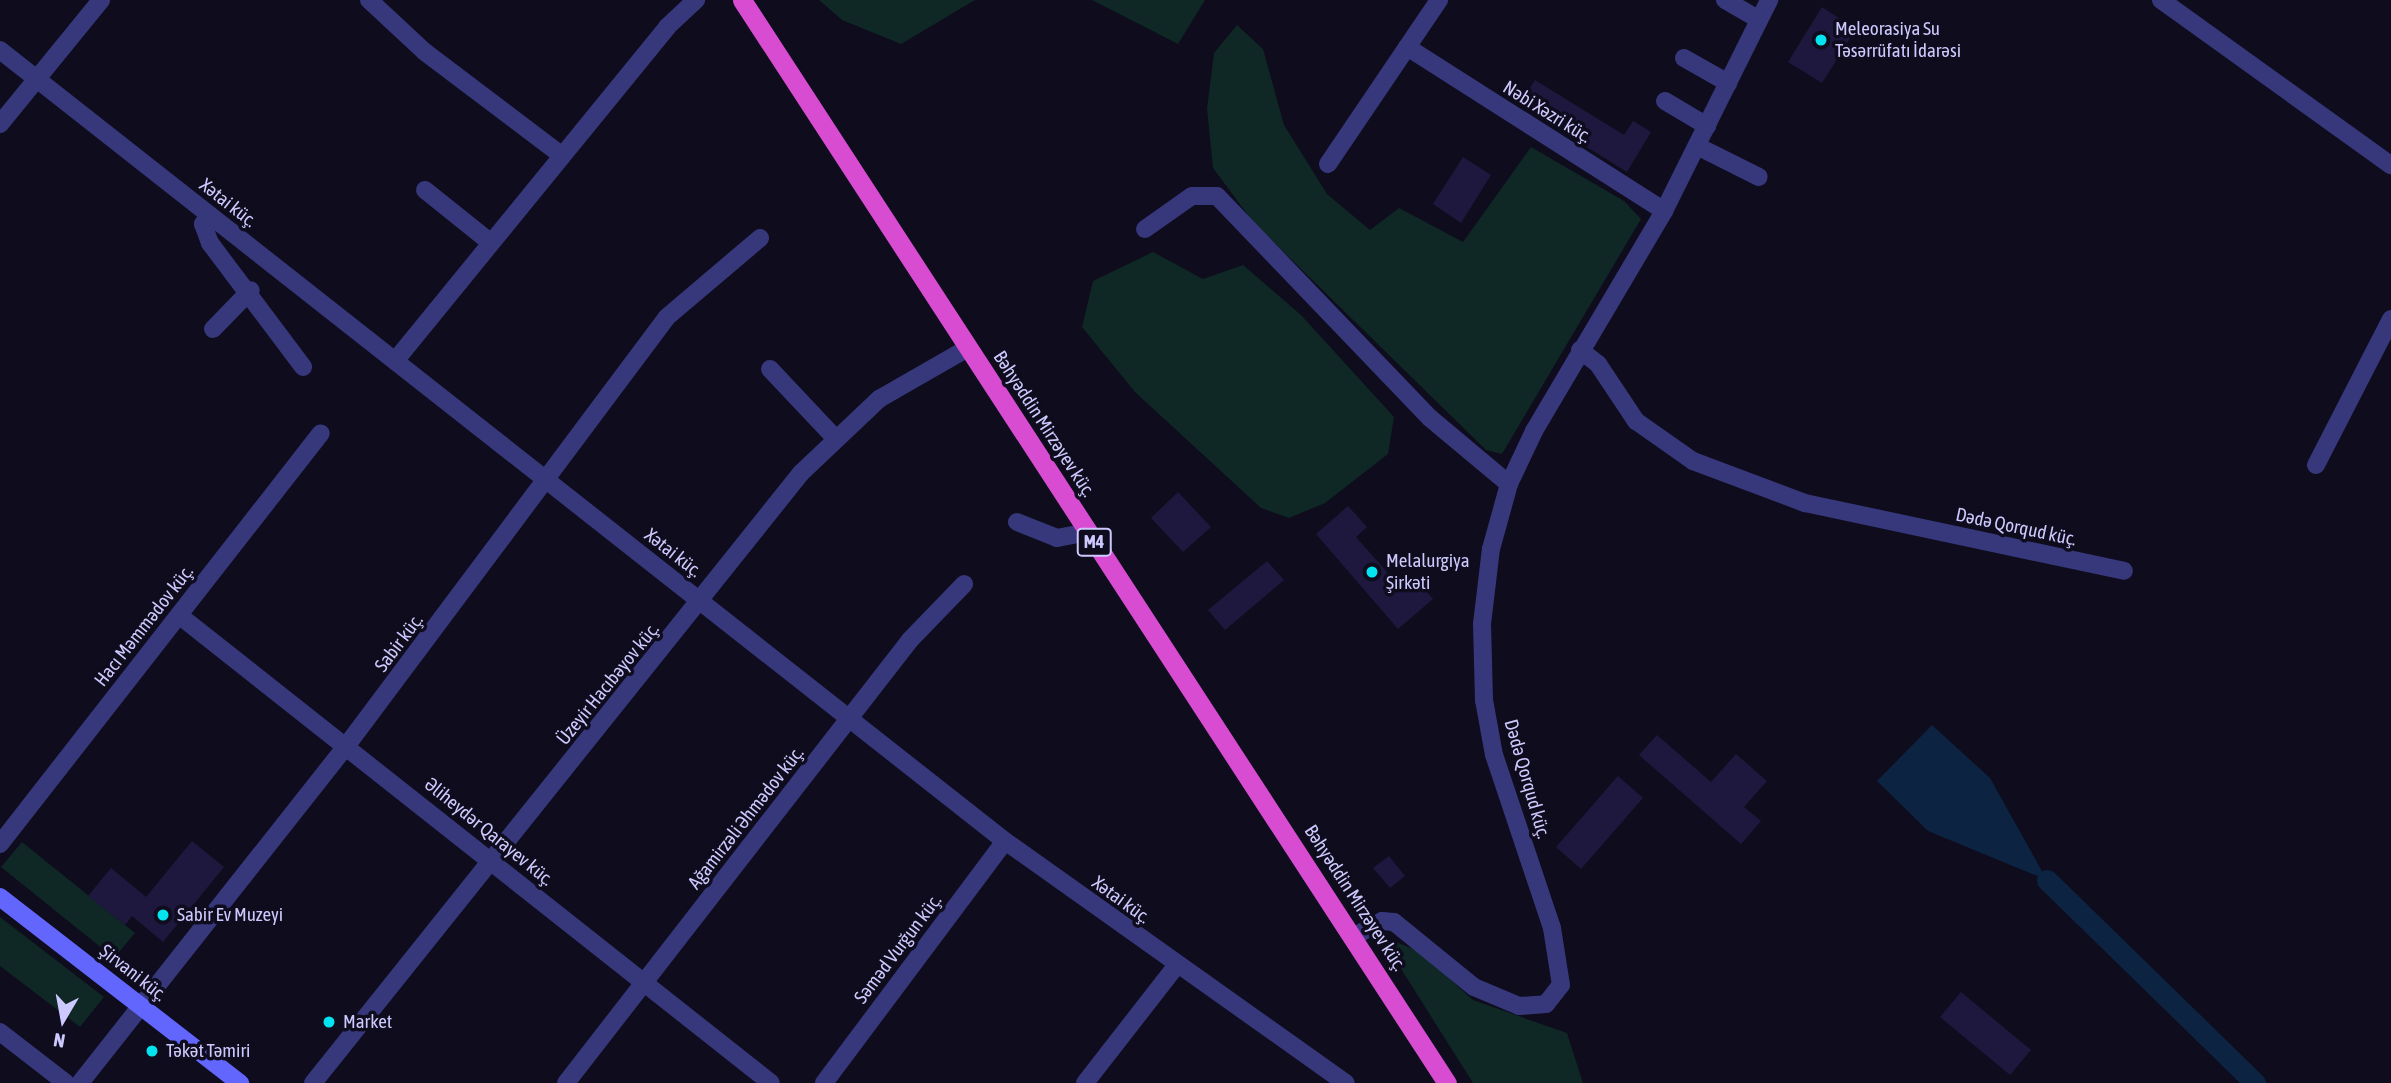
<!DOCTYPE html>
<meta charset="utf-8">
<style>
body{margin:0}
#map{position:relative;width:2391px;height:1083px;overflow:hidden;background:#0e0c1d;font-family:"Asap Condensed",sans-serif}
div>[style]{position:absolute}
.green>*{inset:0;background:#0f2725}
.water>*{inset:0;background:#0c2341}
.canal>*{height:21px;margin:-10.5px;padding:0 10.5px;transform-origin:10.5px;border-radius:10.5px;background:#0c2341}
.building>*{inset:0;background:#1e183e}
.minor>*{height:18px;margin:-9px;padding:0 9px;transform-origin:9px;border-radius:9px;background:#37387c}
.secondary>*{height:18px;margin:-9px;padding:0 9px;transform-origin:9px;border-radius:9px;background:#6266fd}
.trunk>*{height:19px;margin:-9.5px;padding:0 9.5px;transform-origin:9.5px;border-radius:9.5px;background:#d84cd2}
.dots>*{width:19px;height:19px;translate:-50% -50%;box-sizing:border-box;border:4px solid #0e0c1d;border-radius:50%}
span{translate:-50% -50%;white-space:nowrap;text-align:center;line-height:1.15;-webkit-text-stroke:7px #0e0c1d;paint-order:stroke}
.shield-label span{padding:2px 5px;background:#0e0c1d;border:2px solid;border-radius:5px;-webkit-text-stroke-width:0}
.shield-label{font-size:18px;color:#cdc9fe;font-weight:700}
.poi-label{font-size:19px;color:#cdc9fe}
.left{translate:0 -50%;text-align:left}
.street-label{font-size:19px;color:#cdc9fe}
.north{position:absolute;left:28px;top:985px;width:70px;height:70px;-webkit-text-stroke:5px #0e0c1d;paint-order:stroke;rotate:190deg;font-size:19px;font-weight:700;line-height:28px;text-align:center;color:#cdc9fe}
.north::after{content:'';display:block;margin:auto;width:24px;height:32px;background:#cdc9fe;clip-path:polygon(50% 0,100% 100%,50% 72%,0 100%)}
</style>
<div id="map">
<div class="green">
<i style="clip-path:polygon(819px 0,975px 0,901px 44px,842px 20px)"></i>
<i style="clip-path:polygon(1092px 0,1205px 0,1178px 44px)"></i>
<i style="clip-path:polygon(1237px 25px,1263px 49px,1284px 125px,1327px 194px,1370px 230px,1399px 208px,1463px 242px,1531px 147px,1624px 201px,1641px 219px,1502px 454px,1486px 450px,1253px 222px,1213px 168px,1207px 109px,1214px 53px)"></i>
<i style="clip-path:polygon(1153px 252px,1203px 279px,1243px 265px,1301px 315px,1394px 417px,1388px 454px,1325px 503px,1289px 518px,1261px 508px,1135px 392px,1082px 327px,1093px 281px)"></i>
<i style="clip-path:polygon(22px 842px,135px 933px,114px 958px,1px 867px)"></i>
<i style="clip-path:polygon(0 917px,104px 997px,80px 1027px,0 966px)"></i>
<i style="clip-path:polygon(1394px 941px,1420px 952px,1473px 1000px,1567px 1033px,1583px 1083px,1473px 1083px,1386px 945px)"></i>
</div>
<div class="water">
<i style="clip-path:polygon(1932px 725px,1990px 778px,2047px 880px,1928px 831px,1877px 781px)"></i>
</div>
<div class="canal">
<i style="left:2047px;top:880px;width:291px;rotate:44.3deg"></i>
</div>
<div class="building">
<i style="clip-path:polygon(1822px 7px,1856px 29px,1822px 83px,1788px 62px)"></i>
<i style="clip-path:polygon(1535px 80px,1624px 135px,1633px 121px,1651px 132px,1627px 172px,1519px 105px)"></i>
<i style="clip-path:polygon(1463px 157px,1491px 175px,1461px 223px,1433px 204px)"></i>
<i style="clip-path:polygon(1178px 492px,1211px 527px,1183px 552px,1151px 518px)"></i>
<i style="clip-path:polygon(1348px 506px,1367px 527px,1356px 537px,1401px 588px,1414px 576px,1433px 599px,1398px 629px,1316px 534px)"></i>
<i style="clip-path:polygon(1267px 561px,1284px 580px,1225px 630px,1208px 610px)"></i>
<i style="clip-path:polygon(1657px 735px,1711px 782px,1736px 754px,1767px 781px,1744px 807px,1761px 821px,1741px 844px,1639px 755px)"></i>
<i style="clip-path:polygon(1618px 776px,1643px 798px,1581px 869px,1556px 847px)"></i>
<i style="clip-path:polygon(192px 841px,224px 867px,163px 942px,132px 916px,125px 925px,88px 896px,111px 868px,146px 897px)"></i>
<i style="clip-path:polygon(1389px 856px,1405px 876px,1390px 888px,1373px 868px)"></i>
<i style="clip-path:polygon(1961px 992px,2031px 1050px,2010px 1075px,1940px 1017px)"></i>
</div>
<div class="minor">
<i style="left:369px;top:0;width:76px;rotate:42.9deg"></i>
<i style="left:425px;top:52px;width:171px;rotate:37.1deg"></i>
<i style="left:1725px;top:0;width:39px;rotate:30deg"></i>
<i style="left:2161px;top:0;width:283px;rotate:35.7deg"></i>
<i style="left:1407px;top:47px;width:305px;rotate:32.5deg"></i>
<i style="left:0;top:50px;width:1279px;rotate:38.21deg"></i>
<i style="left:1005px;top:841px;width:418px;rotate:35.4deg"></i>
<i style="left:1684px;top:58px;width:51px;rotate:29.6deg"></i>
<i style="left:1665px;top:101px;width:49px;rotate:30.8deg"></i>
<i style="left:0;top:124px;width:160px;rotate:-50.8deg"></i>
<i style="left:1697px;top:146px;width:69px;rotate:26.6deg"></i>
<i style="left:1328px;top:164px;width:198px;rotate:-55.9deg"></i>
<i style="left:425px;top:190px;width:83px;rotate:38.7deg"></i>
<i style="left:209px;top:215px;width:11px;rotate:124deg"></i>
<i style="left:203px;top:224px;width:20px;rotate:70deg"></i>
<i style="left:210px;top:243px;width:155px;rotate:53.1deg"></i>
<i style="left:1145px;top:229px;width:57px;rotate:-35.1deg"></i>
<i style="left:1192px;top:196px;width:25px"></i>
<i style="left:1217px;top:196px;width:308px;rotate:46.2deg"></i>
<i style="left:1430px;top:418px;width:103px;rotate:39.9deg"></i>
<i style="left:213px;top:329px;width:54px;rotate:-45.7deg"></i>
<i style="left:1580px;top:350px;width:23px;rotate:38deg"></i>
<i style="left:1598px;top:364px;width:69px;rotate:56.3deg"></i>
<i style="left:1636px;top:421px;width:70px;rotate:35.1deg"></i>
<i style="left:1693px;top:461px;width:120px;rotate:20.6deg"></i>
<i style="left:1805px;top:503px;width:326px;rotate:12deg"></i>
<i style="left:395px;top:361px;width:431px;rotate:-50.8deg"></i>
<i style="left:667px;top:27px;width:40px;rotate:-43deg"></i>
<i style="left:770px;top:369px;width:93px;rotate:46.7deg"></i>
<i style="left:2316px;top:465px;width:164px;rotate:-62.8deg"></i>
<i style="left:1017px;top:522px;width:43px;rotate:21.8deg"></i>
<i style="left:1057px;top:538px;width:31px;rotate:-11deg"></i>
<i style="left:180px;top:616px;width:753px;rotate:38.32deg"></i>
<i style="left:0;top:844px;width:521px;rotate:-52.01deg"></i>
<i style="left:1353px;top:937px;width:33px;rotate:-29deg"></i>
<i style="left:1382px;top:921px;width:12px;rotate:5deg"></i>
<i style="left:1394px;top:922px;width:103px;rotate:39.1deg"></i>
<i style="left:1474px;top:987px;width:49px;rotate:22.9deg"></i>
<i style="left:1519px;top:1006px;width:27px;rotate:-4deg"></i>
<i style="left:1546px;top:1004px;width:24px;rotate:-52deg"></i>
<i style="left:1561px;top:985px;width:58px;rotate:-99deg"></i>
<i style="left:1552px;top:928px;width:182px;rotate:-108.5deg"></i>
<i style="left:1494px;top:755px;width:56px;rotate:-100.3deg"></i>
<i style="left:1484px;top:700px;width:76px;rotate:-91.5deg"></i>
<i style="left:1482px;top:624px;width:76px;rotate:-83.2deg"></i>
<i style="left:1491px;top:549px;width:67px;rotate:-74.5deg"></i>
<i style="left:1509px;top:484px;width:59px;rotate:-64.7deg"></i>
<i style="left:1534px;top:431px;width:256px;rotate:-59.4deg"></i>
<i style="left:1664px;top:211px;width:236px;rotate:-63.5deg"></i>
<i style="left:0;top:1032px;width:83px;rotate:37.7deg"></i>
<i style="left:80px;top:1083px;width:431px;rotate:-51.7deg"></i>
<i style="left:347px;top:745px;width:534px;rotate:-53.22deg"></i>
<i style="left:667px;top:317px;width:122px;rotate:-40.3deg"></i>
<i style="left:313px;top:1083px;width:781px;rotate:-51.34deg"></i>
<i style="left:801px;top:473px;width:108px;rotate:-43.5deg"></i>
<i style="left:879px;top:399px;width:103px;rotate:-29.8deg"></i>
<i style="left:566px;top:1083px;width:561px;rotate:-52.17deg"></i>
<i style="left:910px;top:640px;width:78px;rotate:-46deg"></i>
<i style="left:824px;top:1083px;width:302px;rotate:-53.2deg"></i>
<i style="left:1085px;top:1083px;width:148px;rotate:-52.1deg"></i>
</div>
<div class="secondary">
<i style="left:0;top:897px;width:304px;rotate:37.8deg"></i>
</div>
<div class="trunk">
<i style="left:742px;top:0;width:1292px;rotate:56.94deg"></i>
</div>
<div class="dots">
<i style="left:1821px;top:40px;background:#04e4f0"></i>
<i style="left:1372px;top:572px;background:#04e4f0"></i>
<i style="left:163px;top:915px;background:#04e4f0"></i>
<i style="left:329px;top:1022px;background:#04e4f0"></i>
<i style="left:152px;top:1051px;background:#04e4f0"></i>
</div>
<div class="shield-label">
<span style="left:1094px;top:542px">M4</span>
</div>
<div class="poi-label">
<span class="left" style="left:1835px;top:40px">Meleorasiya Su<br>Təsərrüfatı İdarəsi</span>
<span class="left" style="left:1386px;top:572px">Melalurgiya<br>Şirkəti</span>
<span class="left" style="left:177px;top:915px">Sabir Ev Muzeyi</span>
<span class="left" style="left:343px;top:1022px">Market</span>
<span class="left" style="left:166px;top:1051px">Təkət Təmiri</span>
</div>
<div class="street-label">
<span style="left:1547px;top:112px;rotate:32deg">Nəbi Xəzri küç.</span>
<span style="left:228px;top:203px;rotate:38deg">Xətai küç.</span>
<span style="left:1044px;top:424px;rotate:57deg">Bəhyəddin Mirzəyev küç.</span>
<span style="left:2016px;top:527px;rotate:12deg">Dədə Qorqud küç.</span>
<span style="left:673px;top:553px;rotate:38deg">Xətai küç.</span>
<span style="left:144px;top:626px;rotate:-52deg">Hacı Məmmədov küç.</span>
<span style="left:399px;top:643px;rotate:-53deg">Sabir küç.</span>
<span style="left:608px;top:684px;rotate:-51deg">Üzeyir Hacıbəyov küç.</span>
<span style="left:1527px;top:779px;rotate:74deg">Dədə Qorqud küç.</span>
<span style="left:746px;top:818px;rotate:-52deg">Ağamirzəli Əhmədov küç.</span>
<span style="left:489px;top:832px;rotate:39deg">Əliheydər Qarayev küç.</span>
<span style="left:1355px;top:898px;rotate:57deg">Bəhyəddin Mirzəyev küç.</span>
<span style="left:1121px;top:900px;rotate:36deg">Xətai küç.</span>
<span style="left:898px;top:949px;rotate:-53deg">Səməd Vurğun küç.</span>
<span style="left:133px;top:973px;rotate:38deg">Şirvani küç.</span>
</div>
<div class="north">N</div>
</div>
